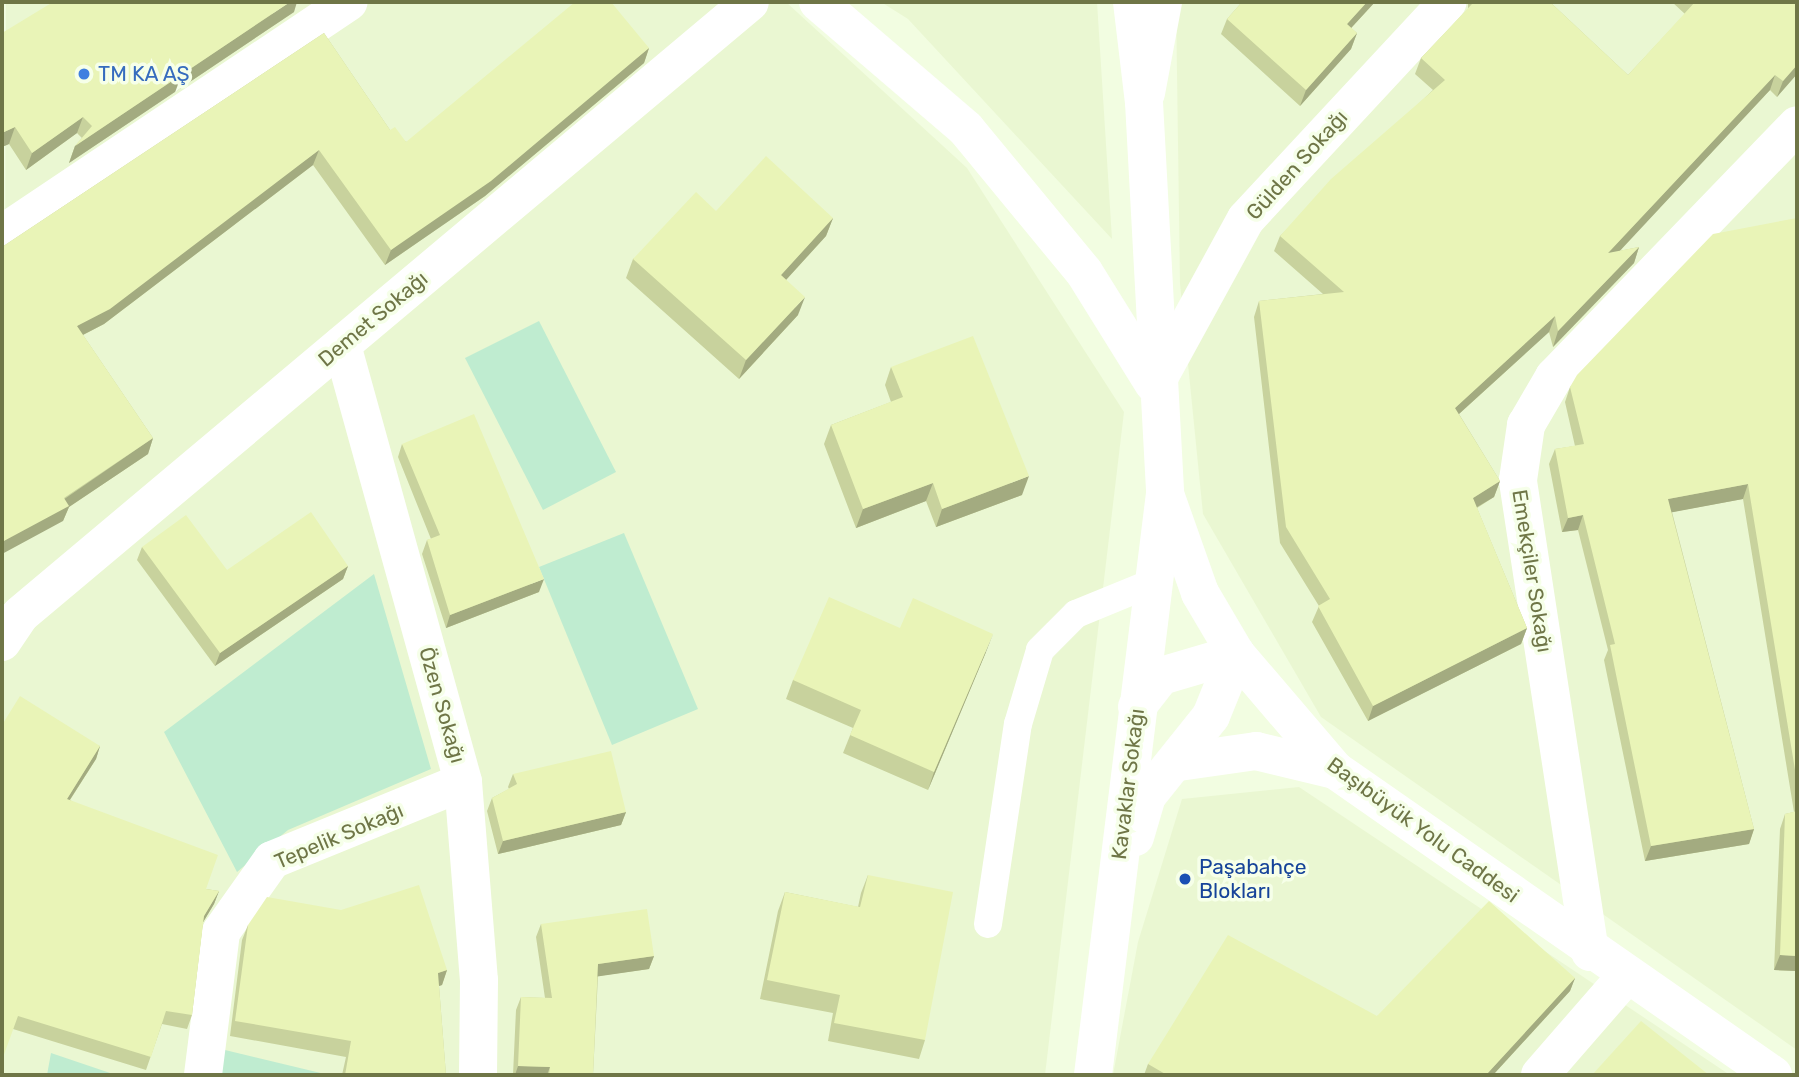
<!DOCTYPE html>
<meta charset="utf-8">
<style>
body{margin:0}
#map{position:relative;width:1799px;height:1077px;overflow:hidden;background:#f2fde1;font-family:Rubik,sans-serif}
div>[style]{position:absolute}
.residential>*{inset:0;background:#eaf7d2}
.green>*{inset:0;background:#bfecd0}
.service>*{height:28px;margin:-14px;padding:0 14px;transform-origin:14px;border-radius:14px;background:#fff}
.minor>*{height:38px;margin:-19px;padding:0 19px;transform-origin:19px;border-radius:19px;background:#fff}
.tertiary>*{height:38px;margin:-19px;padding:0 19px;transform-origin:19px;border-radius:19px;background:#fff}
.secondary>*{height:38px;margin:-19px;padding:0 19px;transform-origin:19px;border-radius:19px;background:#fff}
.wall>*{inset:0;background:#c8d29d}
.shaded-wall>*{inset:0;background:#a3ab80}
.building>*{inset:0;background:#e9f4b7}
.dots>*{width:19px;height:19px;translate:-50% -50%;box-sizing:border-box;border:4px solid #f6ffe9;border-radius:50%}
span{translate:-50% -50%;white-space:nowrap;text-align:center;line-height:1.15;-webkit-text-stroke:7px #f6ffe9;paint-order:stroke}
.shop-label{font-size:21px;color:#366cbe}
.left{translate:0 -50%;text-align:left}
.street-label{font-size:21px;color:#6f7647}
.transit-label{font-size:21px;color:#164399}
.frame{position:absolute;inset:0;border:4px solid #6f7647;pointer-events:none}
</style>
<div id="map">
<div class="residential">
<i style="clip-path:polygon(6px 2px,786px 2px,967px 168px,1124px 412px,1045px 1075px,2px 1075px)"></i>
<i style="clip-path:polygon(881px 2px,1097px 2px,1112px 239px,908px 19px)"></i>
<i style="clip-path:polygon(1176px 2px,1797px 2px,1797px 1050px,1321px 717px,1203px 514px,1180px 284px)"></i>
<i style="clip-path:polygon(1299px 787px,1730px 1075px,1113px 1075px,1138px 942px,1182px 799px)"></i>
</div>
<div class="green">
<i style="clip-path:polygon(539px 321px,616px 472px,543px 510px,465px 358px)"></i>
<i style="clip-path:polygon(624px 533px,698px 709px,612px 745px,539px 567px)"></i>
<i style="clip-path:polygon(374px 574px,431px 769px,288px 830px,237px 872px,164px 732px)"></i>
<i style="clip-path:polygon(225px 1050px,329px 1075px,216px 1075px)"></i>
<i style="clip-path:polygon(51px 1053px,116px 1075px,47px 1075px)"></i>
</div>
<div class="service">
<i style="left:988px;top:924px;width:202px;rotate:-81.5deg"></i>
<i style="left:1018px;top:724px;width:77px;rotate:-73.4deg"></i>
<i style="left:1040px;top:650px;width:51px;rotate:-45deg"></i>
<i style="left:1076px;top:614px;width:84px;rotate:-22.3deg"></i>
</div>
<div class="minor">
<i style="left:1146px;top:93px;width:93px;rotate:-79.4deg"></i>
<i style="left:2px;top:234px;width:417px;rotate:-33.8deg"></i>
<i style="left:342px;top:345px;width:453px;rotate:74.5deg"></i>
<i style="left:463px;top:782px;width:199px;rotate:85.4deg"></i>
<i style="left:479px;top:980px;width:95px;rotate:90.6deg"></i>
<i style="left:1155px;top:385px;width:189px;rotate:-61.3deg"></i>
<i style="left:1246px;top:219px;width:296px;rotate:-47.1deg"></i>
<i style="left:2px;top:642px;width:32px;rotate:-56deg"></i>
<i style="left:20px;top:615px;width:953px;rotate:-40.02deg"></i>
<i style="left:1590px;top:952px;width:477px;rotate:-98.7deg"></i>
<i style="left:1518px;top:480px;width:56px;rotate:-81.7deg"></i>
<i style="left:1526px;top:425px;width:56px;rotate:-59.7deg"></i>
<i style="left:1554px;top:377px;width:350px;rotate:-46deg"></i>
<i style="left:203px;top:1075px;width:144px;rotate:-82.8deg"></i>
<i style="left:221px;top:932px;width:88px;rotate:-54.7deg"></i>
<i style="left:272px;top:860px;width:206px;rotate:-22.2deg"></i>
<i style="left:1540px;top:1075px;width:131px;rotate:-49deg"></i>
</div>
<div class="tertiary">
<i style="left:1179px;top:762px;width:78px;rotate:-8.1deg"></i>
<i style="left:1256px;top:751px;width:81px;rotate:13.5deg"></i>
<i style="left:1135px;top:837px;width:43px;rotate:-73.7deg"></i>
<i style="left:1147px;top:796px;width:102px;rotate:-51.3deg"></i>
<i style="left:1211px;top:716px;width:67px;rotate:-68deg"></i>
<i style="left:1236px;top:654px;width:78px;rotate:163.7deg"></i>
<i style="left:1161px;top:676px;width:39px;rotate:128deg"></i>
<i style="left:1093px;top:1075px;width:585px;rotate:-82.94deg"></i>
</div>
<div class="secondary">
<i style="left:818px;top:2px;width:195px;rotate:40.6deg"></i>
<i style="left:966px;top:129px;width:185px;rotate:50.5deg"></i>
<i style="left:1084px;top:272px;width:131px;rotate:58.1deg"></i>
<i style="left:1132px;top:2px;width:101px;rotate:83.2deg"></i>
<i style="left:1144px;top:102px;width:393px;rotate:86.9deg"></i>
<i style="left:1165px;top:494px;width:105px;rotate:70.5deg"></i>
<i style="left:1200px;top:593px;width:71px;rotate:59.5deg"></i>
<i style="left:1236px;top:654px;width:153px;rotate:49.5deg"></i>
<i style="left:1335px;top:770px;width:534px;rotate:34.85deg"></i>
</div>
<div class="wall">
<i style="clip-path:polygon(1242px 2px,1375px 2px,1351px 28px,1357px 33px,1351px 49px,1300px 106px,1221px 34px,1227px 19px)"></i>
<i style="clip-path:polygon(1468px 2px,1550px 2px,1628px 75px,1685px 14px,1672px 2px,1797px 2px,1797px 74px,1777px 97px,1770px 90px,1619px 251px,1639px 247px,1634px 263px,1553px 347px,1549px 332px,1459px 414px,1500px 481px,1494px 497px,1477px 508px,1527px 628px,1521px 644px,1368px 721px,1312px 622px,1319px 606px,1280px 543px,1254px 317px,1259px 301px,1323px 294px,1274px 251px,1280px 236px,1433px 90px,1415px 74px,1421px 58px,1468px 9px)"></i>
<i style="clip-path:polygon(294px 12px,69px 163px,75px 146px,82px 138px,77px 133px,26px 170px,9px 144px,2px 147px,2px 33px)"></i>
<i style="clip-path:polygon(324px 33px,390px 130px,406px 142px,649px 48px,644px 63px,485px 196px,385px 265px,313px 165px,104px 324px,83px 335px,153px 438px,148px 454px,69px 507px,63px 521px,2px 247px)"></i>
<i style="clip-path:polygon(716px 211px,833px 218px,826px 236px,786px 280px,798px 315px,739px 379px,626px 278px,633px 259px)"></i>
<i style="clip-path:polygon(1797px 218px,1797px 971px,1774px 970px,1780px 829px,1785px 814px,1794px 812px,1743px 499px,1672px 512px,1754px 829px,1749px 844px,1645px 861px,1604px 660px,1608px 650px,1578px 530px,1562px 532px,1549px 464px,1555px 449px,1575px 446px,1565px 402px,1570px 387px)"></i>
<i style="clip-path:polygon(891px 367px,1022px 495px,936px 527px,926px 501px,856px 528px,824px 444px,831px 425px,891px 402px,885px 385px)"></i>
<i style="clip-path:polygon(402px 444px,539px 592px,446px 628px,422px 554px,427px 540px,431px 539px,398px 457px)"></i>
<i style="clip-path:polygon(142px 547px,227px 570px,348px 566px,343px 579px,215px 666px,137px 560px)"></i>
<i style="clip-path:polygon(900px 628px,986px 652px,928px 790px,843px 753px,853px 728px,786px 699px,793px 680px)"></i>
<i style="clip-path:polygon(2px 725px,100px 746px,96px 759px,70px 800px,206px 889px,219px 891px,214px 904px,203px 922px,192px 1015px,187px 1029px,162px 1024px,146px 1070px,13px 1029px)"></i>
<i style="clip-path:polygon(513px 774px,626px 812px,621px 825px,498px 854px,487px 811px,492px 798px,509px 789px,508px 787px)"></i>
<i style="clip-path:polygon(868px 875px,925px 1040px,919px 1059px,828px 1041px,833px 1013px,760px 999px,778px 911px,785px 892px,858px 907px,861px 893px)"></i>
<i style="clip-path:polygon(541px 924px,654px 956px,649px 969px,598px 976px,593px 1075px,513px 1075px,516px 1010px,521px 997px,545px 998px,536px 937px)"></i>
<i style="clip-path:polygon(248px 925px,447px 970px,442px 985px,439px 986px,446px 1075px,342px 1075px,346px 1057px,230px 1036px,242px 940px)"></i>
<i style="clip-path:polygon(1575px 978px,1570px 991px,1493px 1075px,1144px 1075px,1148px 1064px,1377px 1016px)"></i>
</div>
<div class="shaded-wall">
<i style="clip-path:polygon(290px 2px,297px 2px,294px 12px,69px 163px,75px 146px)"></i>
<i style="clip-path:polygon(1367px 2px,1375px 2px,1341px 39px,1347px 24px)"></i>
<i style="clip-path:polygon(1357px 33px,1351px 49px,1300px 106px,1306px 90px)"></i>
<i style="clip-path:polygon(649px 48px,644px 63px,485px 196px,385px 265px,391px 250px)"></i>
<i style="clip-path:polygon(1797px 65px,1797px 74px,1777px 97px,1783px 81px)"></i>
<i style="clip-path:polygon(1775px 75px,1770px 90px,1603px 269px,1608px 253px)"></i>
<i style="clip-path:polygon(83px 117px,77px 133px,26px 170px,32px 153px)"></i>
<i style="clip-path:polygon(15px 127px,9px 144px,2px 147px,2px 133px)"></i>
<i style="clip-path:polygon(319px 150px,313px 165px,104px 324px,71px 341px,77px 326px)"></i>
<i style="clip-path:polygon(833px 218px,826px 236px,774px 293px,781px 275px)"></i>
<i style="clip-path:polygon(1639px 247px,1634px 263px,1553px 347px,1558px 331px)"></i>
<i style="clip-path:polygon(805px 297px,798px 315px,739px 379px,746px 360px)"></i>
<i style="clip-path:polygon(1555px 316px,1549px 332px,1449px 423px,1455px 408px)"></i>
<i style="clip-path:polygon(153px 438px,148px 454px,69px 507px,63px 521px,2px 554px,2px 542px)"></i>
<i style="clip-path:polygon(1029px 476px,1022px 495px,936px 527px,942px 509px)"></i>
<i style="clip-path:polygon(1500px 481px,1494px 497px,1467px 513px,1473px 498px)"></i>
<i style="clip-path:polygon(933px 483px,926px 501px,856px 528px,863px 509px)"></i>
<i style="clip-path:polygon(1748px 484px,1743px 499px,1663px 514px,1668px 499px)"></i>
<i style="clip-path:polygon(1583px 515px,1578px 530px,1562px 532px,1568px 518px)"></i>
<i style="clip-path:polygon(348px 566px,343px 579px,215px 666px,220px 653px)"></i>
<i style="clip-path:polygon(544px 579px,539px 592px,446px 628px,450px 615px)"></i>
<i style="clip-path:polygon(1527px 628px,1521px 644px,1368px 721px,1373px 706px)"></i>
<i style="clip-path:polygon(993px 634px,986px 652px,928px 790px,934px 772px)"></i>
<i style="clip-path:polygon(100px 746px,96px 759px,62px 812px,67px 799px)"></i>
<i style="clip-path:polygon(626px 812px,621px 825px,498px 854px,503px 841px)"></i>
<i style="clip-path:polygon(1754px 829px,1749px 844px,1645px 861px,1651px 846px)"></i>
<i style="clip-path:polygon(219px 891px,214px 904px,199px 929px,204px 916px)"></i>
<i style="clip-path:polygon(1780px 955px,1797px 956px,1797px 971px,1774px 970px)"></i>
<i style="clip-path:polygon(654px 956px,649px 969px,594px 977px,598px 964px)"></i>
<i style="clip-path:polygon(447px 970px,442px 985px,433px 988px,438px 973px)"></i>
<i style="clip-path:polygon(1575px 978px,1570px 991px,1493px 1075px,1486px 1075px)"></i>
<i style="clip-path:polygon(518px 1066px,550px 1067px,547px 1075px,515px 1075px)"></i>
</div>
<div class="building">
<i style="clip-path:polygon(53px 2px,290px 2px,75px 146px,92px 126px,83px 117px,32px 153px,15px 127px,2px 133px,2px 33px)"></i>
<i style="clip-path:polygon(575px 2px,611px 2px,649px 48px,491px 181px,391px 250px,319px 150px,110px 309px,77px 326px,153px 438px,64px 498px,69px 506px,2px 542px,2px 247px,324px 33px,390px 130px,395px 127px,406px 142px)"></i>
<i style="clip-path:polygon(1242px 2px,1367px 2px,1347px 24px,1357px 33px,1306px 90px,1227px 19px)"></i>
<i style="clip-path:polygon(1472px 2px,1550px 2px,1628px 75px,1695px 2px,1797px 2px,1797px 65px,1783px 81px,1775px 75px,1608px 253px,1639px 247px,1558px 331px,1555px 316px,1455px 408px,1500px 481px,1473px 498px,1527px 628px,1373px 706px,1318px 606px,1330px 599px,1286px 527px,1259px 301px,1344px 292px,1280px 236px,1331px 179px,1445px 80px,1421px 58px,1472px 4px)"></i>
<i style="clip-path:polygon(766px 156px,833px 218px,781px 275px,805px 297px,746px 360px,633px 259px,696px 192px,716px 211px)"></i>
<i style="clip-path:polygon(1797px 218px,1797px 782px,1748px 484px,1668px 499px,1754px 829px,1651px 846px,1610px 645px,1615px 644px,1583px 515px,1568px 518px,1555px 449px,1584px 444px,1570px 387px,1577px 375px,1713px 234px)"></i>
<i style="clip-path:polygon(973px 336px,1029px 476px,942px 509px,933px 483px,863px 509px,831px 425px,903px 397px,891px 367px)"></i>
<i style="clip-path:polygon(474px 414px,544px 579px,450px 615px,427px 540px,440px 535px,402px 444px)"></i>
<i style="clip-path:polygon(311px 512px,348px 566px,220px 653px,142px 547px,186px 515px,227px 570px)"></i>
<i style="clip-path:polygon(829px 597px,900px 628px,913px 598px,993px 634px,934px 772px,850px 735px,861px 710px,793px 680px)"></i>
<i style="clip-path:polygon(20px 696px,100px 746px,67px 799px,218px 855px,206px 889px,219px 891px,204px 916px,192px 1015px,166px 1011px,151px 1057px,18px 1016px,2px 1060px,2px 725px)"></i>
<i style="clip-path:polygon(611px 751px,626px 812px,503px 841px,492px 798px,517px 784px,513px 774px)"></i>
<i style="clip-path:polygon(1797px 811px,1797px 956px,1780px 955px,1785px 814px)"></i>
<i style="clip-path:polygon(868px 875px,953px 892px,925px 1040px,834px 1023px,840px 995px,767px 980px,785px 892px,860px 907px)"></i>
<i style="clip-path:polygon(419px 885px,447px 970px,438px 973px,446px 1075px,345px 1075px,351px 1041px,235px 1021px,248px 925px,267px 897px,341px 910px)"></i>
<i style="clip-path:polygon(1489px 901px,1575px 978px,1486px 1075px,1167px 1075px,1148px 1064px,1228px 935px,1377px 1016px)"></i>
<i style="clip-path:polygon(647px 909px,654px 956px,598px 964px,593px 1075px,549px 1075px,550px 1067px,518px 1066px,521px 997px,552px 998px,541px 924px)"></i>
<i style="clip-path:polygon(1641px 1021px,1709px 1075px,1592px 1075px)"></i>
</div>
<div class="dots">
<i style="left:84px;top:74px;background:#3f7fe0"></i>
<i style="left:1185px;top:879px;background:#1a4fb4"></i>
</div>
<div class="shop-label">
<span class="left" style="left:98px;top:74px">TM KA AŞ</span>
</div>
<div class="street-label">
<span style="left:1297px;top:165px;rotate:-48deg">Gülden Sokağı</span>
<span style="left:373px;top:319px;rotate:-40deg">Demet Sokağı</span>
<span style="left:1532px;top:571px;rotate:81deg">Emekçiler Sokağı</span>
<span style="left:442px;top:705px;rotate:74deg">Özen Sokağı</span>
<span style="left:1128px;top:784px;rotate:-83deg">Kavaklar Sokağı</span>
<span style="left:1423px;top:830px;rotate:36deg">Başıbüyük Yolu Caddesi</span>
<span style="left:339px;top:836px;rotate:-23deg">Tepelik Sokağı</span>
</div>
<div class="transit-label">
<span class="left" style="left:1199px;top:879px">Paşabahçe<br>Blokları</span>
</div>
<div class="frame"></div>
</div>
